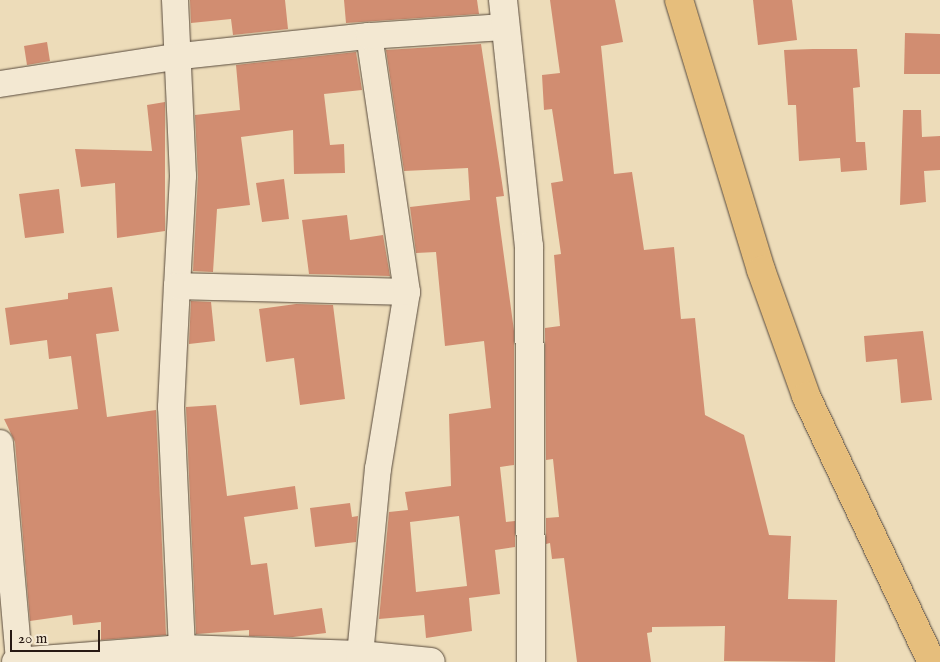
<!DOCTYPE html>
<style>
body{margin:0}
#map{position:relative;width:940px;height:662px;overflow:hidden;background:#eddcb9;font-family:"IM FELL English",serif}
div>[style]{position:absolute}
.building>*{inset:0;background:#d18d71}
.roads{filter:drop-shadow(0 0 1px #584a3c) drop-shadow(0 0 1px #584a3c)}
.street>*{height:26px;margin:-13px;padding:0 13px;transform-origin:13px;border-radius:13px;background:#f3e8d2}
.secondary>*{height:28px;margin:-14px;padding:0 14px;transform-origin:14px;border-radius:14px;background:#f3e8d2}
.highway>*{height:28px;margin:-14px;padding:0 14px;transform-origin:14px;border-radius:14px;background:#e6be7c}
span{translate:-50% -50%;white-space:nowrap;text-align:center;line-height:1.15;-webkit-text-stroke:4px #f3e8d2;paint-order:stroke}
.scale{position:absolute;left:10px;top:630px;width:90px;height:22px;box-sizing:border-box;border:2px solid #271913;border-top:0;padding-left:6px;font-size:15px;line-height:18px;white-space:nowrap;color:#271913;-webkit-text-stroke:4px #f3e8d2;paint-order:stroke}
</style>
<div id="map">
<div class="building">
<i style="clip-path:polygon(190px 0,285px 0,288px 29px,233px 35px,231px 19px,191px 23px)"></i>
<i style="clip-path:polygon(344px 0,477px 0,479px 14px,346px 23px)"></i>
<i style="clip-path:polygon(550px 0,615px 0,623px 42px,601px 46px,614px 174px,632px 172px,644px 250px,674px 247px,681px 319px,695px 318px,705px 415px,744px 435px,769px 535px,791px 536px,788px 599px,837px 600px,835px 662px,724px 661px,725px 626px,652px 627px,652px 632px,647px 633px,651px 662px,577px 662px,564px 558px,552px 559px,550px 543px,546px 544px,546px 518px,559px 517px,553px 459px,546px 460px,545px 328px,560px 326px,554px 255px,561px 254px,551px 183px,563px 181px,552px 109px,544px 110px,542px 75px,560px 73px)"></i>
<i style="clip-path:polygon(753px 0,792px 0,797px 40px,758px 45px)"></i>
<i style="clip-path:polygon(905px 33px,940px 34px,940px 74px,904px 74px)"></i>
<i style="clip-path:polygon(47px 42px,50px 61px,27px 65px,24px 46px)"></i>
<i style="clip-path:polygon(evenodd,481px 44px,504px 196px,496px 197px,514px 331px,514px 465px,500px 467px,506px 522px,515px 521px,515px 547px,495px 550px,500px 594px,469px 598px,472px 631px,426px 638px,424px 615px,379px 619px,389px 512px,408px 510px,405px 492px,451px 486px,449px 414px,491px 408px,484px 341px,445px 346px,436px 252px,416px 253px,410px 207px,470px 200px,468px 168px,404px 171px,386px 50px,481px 44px,459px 516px,467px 586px,416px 592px,410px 522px,459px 516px)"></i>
<i style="clip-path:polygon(813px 49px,857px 49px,860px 87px,853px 88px,856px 142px,865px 142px,867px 170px,841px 172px,840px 158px,799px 161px,796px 105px,788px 105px,784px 50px)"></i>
<i style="clip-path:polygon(356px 52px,362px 90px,324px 94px,330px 145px,344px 144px,345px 173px,294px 174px,293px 130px,241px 137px,250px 205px,217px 209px,213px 272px,193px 271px,198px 177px,195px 115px,240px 110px,236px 65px)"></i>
<i style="clip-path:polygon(165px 102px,165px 231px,117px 238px,115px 183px,81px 187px,75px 149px,152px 151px,147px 105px)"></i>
<i style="clip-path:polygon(903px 110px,921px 110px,922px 137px,940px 136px,940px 170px,924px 171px,926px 202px,900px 205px)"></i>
<i style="clip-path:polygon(284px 179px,289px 219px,262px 222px,256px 183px)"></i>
<i style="clip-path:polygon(59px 189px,64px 233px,25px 238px,19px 194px)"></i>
<i style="clip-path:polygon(347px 215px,350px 240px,383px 235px,390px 276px,309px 274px,302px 220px)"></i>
<i style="clip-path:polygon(112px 287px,119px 331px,96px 334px,107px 417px,156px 410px,166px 635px,101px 640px,101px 622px,73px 625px,72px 615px,30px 621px,15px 442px,4px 419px,78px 409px,71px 356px,49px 359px,47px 340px,10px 345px,5px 308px,68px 299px,68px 293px)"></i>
<i style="clip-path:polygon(191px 301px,211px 302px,215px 341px,189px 344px)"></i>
<i style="clip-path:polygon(296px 304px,333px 305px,345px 399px,300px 405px,294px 358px,266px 362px,259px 309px)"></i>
<i style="clip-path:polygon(923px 331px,932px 400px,901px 403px,897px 359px,866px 362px,864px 336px)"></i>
<i style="clip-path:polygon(216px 405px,227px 496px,295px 486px,298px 509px,244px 517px,251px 565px,267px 563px,274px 615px,322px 608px,326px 633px,293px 637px,249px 636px,249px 630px,196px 634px,186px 407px)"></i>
<i style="clip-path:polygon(350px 503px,352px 517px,358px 516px,356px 542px,315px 547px,310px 508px)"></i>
</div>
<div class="roads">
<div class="street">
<i style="left:175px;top:0;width:176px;rotate:87.4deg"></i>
<i style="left:183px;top:176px;width:110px;rotate:93.1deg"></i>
<i style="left:0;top:84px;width:183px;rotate:-8.8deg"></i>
<i style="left:181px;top:56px;width:189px;rotate:-6.1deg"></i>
<i style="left:0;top:443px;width:220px;rotate:85deg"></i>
<i style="left:182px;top:649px;width:242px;rotate:-92.6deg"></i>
<i style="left:171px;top:407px;width:121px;rotate:-87.2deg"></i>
<i style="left:177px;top:286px;width:230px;rotate:1.5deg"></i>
<i style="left:360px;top:655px;width:187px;rotate:-84.5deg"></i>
<i style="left:378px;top:469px;width:179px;rotate:-80.7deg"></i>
<i style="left:407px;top:292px;width:259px;rotate:-98.4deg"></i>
<i style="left:369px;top:36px;width:137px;rotate:-3.8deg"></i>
</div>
<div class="secondary">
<i style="left:503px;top:0;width:247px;rotate:84deg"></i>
<i style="left:529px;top:246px;width:416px;rotate:89.7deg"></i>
<i style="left:16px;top:662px;width:167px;rotate:-4.5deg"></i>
<i style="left:182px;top:649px;width:178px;rotate:1.9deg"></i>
<i style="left:360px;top:655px;width:71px;rotate:5.6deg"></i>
</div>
<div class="highway">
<i style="left:679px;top:0;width:282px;rotate:73.1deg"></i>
<i style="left:761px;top:270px;width:134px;rotate:70.3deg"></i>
<i style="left:806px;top:396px;width:294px;rotate:64.7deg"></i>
</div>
</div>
<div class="scale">20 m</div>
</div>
